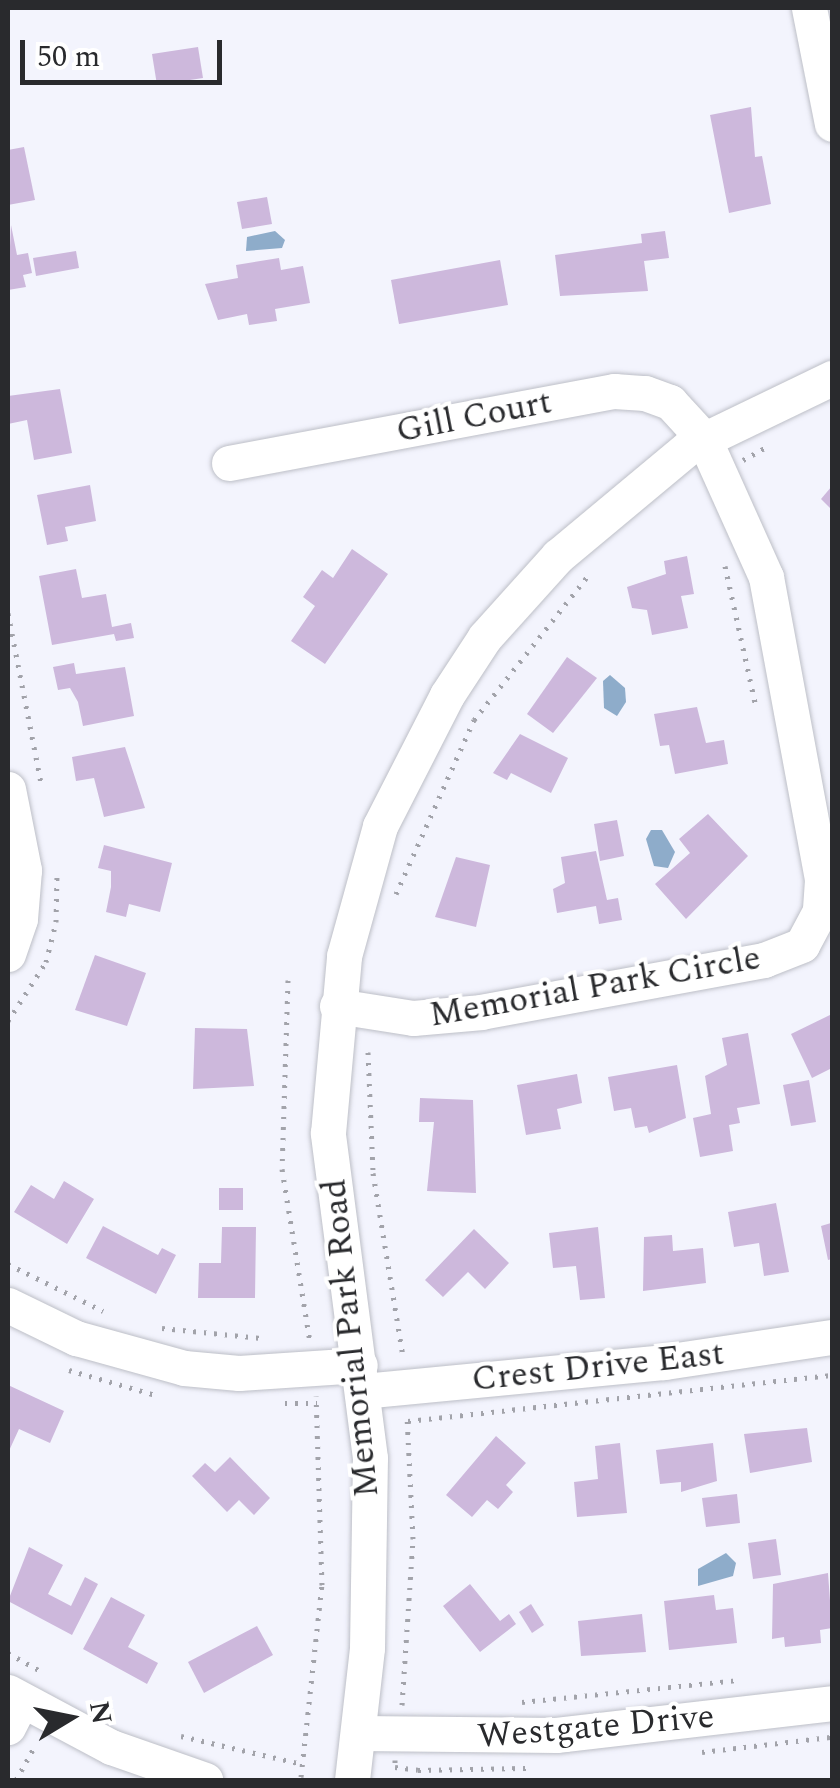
<!DOCTYPE html>
<style>
body{margin:0}
#map{position:relative;width:840px;height:1788px;overflow:hidden;background:#f3f4fd;font-family:Spectral,serif}
div>[style]{position:absolute}
[style*='--x']{left:calc(var(--x)*1px);top:calc(var(--y)*1px);width:calc(var(--w)*1px);rotate:calc(var(--a)*1deg)}
.water>*{inset:0;background:#8eacca}
.building>*{inset:0;background:#cdb8dc}
.path>*{height:5px;margin-top:-2.5px;transform-origin:0;background:repeating-linear-gradient(90deg,#a2a3aa 0 2.5px,transparent 0 10.5px)}
.roads{filter:drop-shadow(0 0 2px #bdbfc7) drop-shadow(0 0 2px #bdbfc7)}
.minor>*{height:35px;margin:-17.5px;padding:0 17.5px;transform-origin:17.5px;border-radius:17.5px;background:#fff}
span{translate:-50% -50%;white-space:nowrap;text-align:center;line-height:1.15;-webkit-text-stroke:8px #fff;paint-order:stroke}
.street-label{font-size:35px;color:#292a2d}
.frame{position:absolute;inset:0;border:10px solid #292a2d;pointer-events:none}
.north{position:absolute;left:20px;top:1668px;width:100px;height:100px;-webkit-text-stroke:8px #fff;paint-order:stroke;rotate:80deg;font-size:28px;font-weight:700;line-height:40px;text-align:center;color:#292a2d}
.north::after{content:'';display:block;margin:auto;width:35px;height:45px;background:#292a2d;clip-path:polygon(50% 0,100% 100%,50% 72%,0 100%)}
.scale{position:absolute;left:20px;top:40px;width:202px;height:45px;box-sizing:border-box;border:5px solid #292a2d;border-top:0;padding-left:12px;font-size:30px;line-height:35px;white-space:nowrap;color:#292a2d;-webkit-text-stroke:8px #fff;paint-order:stroke}
</style>
<div id="map">
<div class="water">
<i style="clip-path:polygon(275px 231px,285px 240px,282px 248px,246px 251px,247px 237px)"></i>
<i style="clip-path:polygon(610px 675px,625px 688px,626px 702px,617px 716px,604px 708px,603px 681px)"></i>
<i style="clip-path:polygon(651px 830px,662px 830px,675px 852px,668px 868px,654px 866px,646px 839px)"></i>
<i style="clip-path:polygon(726px 1553px,736px 1563px,733px 1576px,698px 1586px,698px 1569px)"></i>
</div>
<div class="building">
<i style="clip-path:polygon(198px 47px,203px 78px,157px 85px,152px 54px)"></i>
<i style="clip-path:polygon(751px 107px,755px 157px,762px 156px,771px 204px,729px 213px,710px 115px)"></i>
<i style="clip-path:polygon(24px 147px,35px 200px,8px 205px,8px 150px)"></i>
<i style="clip-path:polygon(267px 197px,272px 224px,242px 229px,237px 202px)"></i>
<i style="clip-path:polygon(11px 225px,17px 255px,28px 253px,32px 273px,23px 275px,26px 287px,8px 290px)"></i>
<i style="clip-path:polygon(665px 231px,669px 258px,644px 261px,648px 291px,560px 296px,555px 255px,642px 243px,641px 234px)"></i>
<i style="clip-path:polygon(76px 251px,79px 268px,36px 276px,33px 258px)"></i>
<i style="clip-path:polygon(279px 258px,281px 270px,303px 266px,310px 303px,275px 309px,277px 321px,249px 325px,247px 314px,218px 320px,205px 284px,238px 278px,236px 265px)"></i>
<i style="clip-path:polygon(500px 260px,508px 305px,399px 324px,391px 280px)"></i>
<i style="clip-path:polygon(60px 389px,72px 453px,34px 460px,27px 420px,8px 424px,8px 396px)"></i>
<i style="clip-path:polygon(90px 485px,96px 521px,65px 527px,68px 541px,47px 545px,37px 495px)"></i>
<i style="clip-path:polygon(832px 486px,832px 510px,821px 499px)"></i>
<i style="clip-path:polygon(352px 549px,388px 574px,325px 664px,291px 641px,315px 606px,303px 597px,322px 570px,333px 578px)"></i>
<i style="clip-path:polygon(687px 556px,694px 594px,681px 596px,688px 628px,652px 635px,647px 610px,632px 608px,627px 587px,666px 574px,664px 561px)"></i>
<i style="clip-path:polygon(76px 569px,82px 598px,106px 594px,112px 627px,131px 623px,134px 638px,116px 641px,114px 634px,52px 645px,39px 576px)"></i>
<i style="clip-path:polygon(567px 657px,597px 678px,553px 733px,527px 714px)"></i>
<i style="clip-path:polygon(74px 663px,76px 674px,125px 667px,134px 716px,83px 726px,78px 702px,70px 688px,58px 690px,53px 667px)"></i>
<i style="clip-path:polygon(697px 707px,706px 743px,724px 740px,728px 764px,675px 774px,669px 745px,660px 746px,654px 714px)"></i>
<i style="clip-path:polygon(520px 734px,568px 758px,551px 793px,511px 773px,507px 780px,493px 773px)"></i>
<i style="clip-path:polygon(125px 747px,145px 808px,104px 817px,94px 778px,76px 781px,72px 757px)"></i>
<i style="clip-path:polygon(708px 814px,748px 856px,686px 919px,655px 884px,690px 853px,679px 839px)"></i>
<i style="clip-path:polygon(617px 820px,624px 856px,600px 861px,594px 824px)"></i>
<i style="clip-path:polygon(104px 845px,172px 863px,160px 912px,129px 904px,126px 917px,106px 912px,111px 887px,111px 871px,98px 868px)"></i>
<i style="clip-path:polygon(596px 851px,607px 900px,618px 898px,622px 920px,599px 924px,596px 906px,557px 913px,553px 889px,565px 883px,561px 857px)"></i>
<i style="clip-path:polygon(456px 857px,490px 865px,476px 927px,435px 917px)"></i>
<i style="clip-path:polygon(95px 955px,146px 973px,127px 1026px,75px 1010px)"></i>
<i style="clip-path:polygon(832px 1014px,832px 1068px,812px 1078px,791px 1034px)"></i>
<i style="clip-path:polygon(195px 1028px,247px 1029px,254px 1086px,193px 1089px)"></i>
<i style="clip-path:polygon(748px 1033px,760px 1104px,737px 1108px,740px 1123px,729px 1125px,733px 1151px,700px 1157px,693px 1118px,711px 1114px,705px 1076px,727px 1065px,722px 1038px)"></i>
<i style="clip-path:polygon(677px 1065px,686px 1118px,649px 1133px,647px 1126px,635px 1128px,631px 1108px,614px 1111px,608px 1077px)"></i>
<i style="clip-path:polygon(577px 1074px,582px 1103px,557px 1109px,561px 1129px,526px 1135px,517px 1085px)"></i>
<i style="clip-path:polygon(809px 1080px,816px 1122px,791px 1126px,783px 1085px)"></i>
<i style="clip-path:polygon(420px 1098px,473px 1100px,476px 1193px,427px 1191px,434px 1122px,419px 1122px)"></i>
<i style="clip-path:polygon(64px 1181px,94px 1199px,67px 1244px,14px 1212px,31px 1185px,54px 1199px)"></i>
<i style="clip-path:polygon(219px 1188px,243px 1188px,243px 1210px,219px 1210px)"></i>
<i style="clip-path:polygon(776px 1203px,789px 1272px,764px 1276px,759px 1243px,734px 1247px,728px 1212px)"></i>
<i style="clip-path:polygon(832px 1208px,832px 1259px,828px 1260px,821px 1226px,831px 1223px)"></i>
<i style="clip-path:polygon(103px 1226px,158px 1255px,162px 1248px,176px 1255px,156px 1294px,86px 1258px)"></i>
<i style="clip-path:polygon(222px 1227px,256px 1227px,255px 1298px,198px 1298px,199px 1263px,221px 1263px)"></i>
<i style="clip-path:polygon(598px 1227px,605px 1298px,580px 1300px,576px 1266px,553px 1268px,549px 1233px)"></i>
<i style="clip-path:polygon(474px 1229px,509px 1263px,485px 1289px,468px 1272px,443px 1297px,425px 1280px)"></i>
<i style="clip-path:polygon(672px 1235px,673px 1251px,703px 1248px,706px 1283px,643px 1291px,644px 1237px)"></i>
<i style="clip-path:polygon(8px 1385px,64px 1411px,50px 1443px,19px 1429px,8px 1453px)"></i>
<i style="clip-path:polygon(807px 1428px,812px 1462px,750px 1473px,744px 1434px)"></i>
<i style="clip-path:polygon(496px 1436px,526px 1463px,506px 1485px,513px 1492px,498px 1509px,487px 1500px,472px 1517px,446px 1495px)"></i>
<i style="clip-path:polygon(620px 1443px,627px 1513px,577px 1517px,574px 1482px,598px 1479px,595px 1446px)"></i>
<i style="clip-path:polygon(713px 1443px,717px 1481px,681px 1492px,681px 1482px,660px 1484px,656px 1450px)"></i>
<i style="clip-path:polygon(230px 1457px,270px 1498px,254px 1515px,239px 1500px,227px 1512px,192px 1476px,205px 1463px,215px 1472px)"></i>
<i style="clip-path:polygon(737px 1494px,740px 1523px,706px 1527px,702px 1498px)"></i>
<i style="clip-path:polygon(776px 1539px,781px 1575px,753px 1579px,748px 1543px)"></i>
<i style="clip-path:polygon(29px 1547px,63px 1565px,48px 1594px,71px 1606px,85px 1577px,98px 1584px,72px 1635px,8px 1601px)"></i>
<i style="clip-path:polygon(828px 1573px,832px 1628px,820px 1630px,821px 1643px,785px 1647px,784px 1637px,772px 1639px,773px 1584px)"></i>
<i style="clip-path:polygon(470px 1584px,500px 1621px,509px 1614px,516px 1624px,480px 1652px,443px 1606px)"></i>
<i style="clip-path:polygon(714px 1595px,716px 1610px,733px 1608px,737px 1643px,669px 1650px,664px 1601px)"></i>
<i style="clip-path:polygon(111px 1597px,145px 1615px,128px 1647px,158px 1663px,147px 1684px,83px 1649px)"></i>
<i style="clip-path:polygon(531px 1604px,544px 1625px,532px 1633px,519px 1612px)"></i>
<i style="clip-path:polygon(642px 1614px,646px 1652px,581px 1656px,578px 1621px)"></i>
<i style="clip-path:polygon(257px 1626px,273px 1655px,204px 1693px,188px 1662px)"></i>
</div>
<div class="path">
<i style="--x:743;--y:460;--w:29;--a:-29"></i>
<i style="--x:725;--y:566;--w:144;--a:77.6"></i>
<i style="--x:8;--y:613;--w:173;--a:79"></i>
<i style="--x:396;--y:894;--w:191;--a:-65.9"></i>
<i style="--x:474;--y:720;--w:187;--a:-51.7"></i>
<i style="--x:288;--y:980;--w:189;--a:91.8"></i>
<i style="--x:282;--y:1169;--w:174;--a:80.8"></i>
<i style="--x:8;--y:1021;--w:70;--a:-57.2"></i>
<i style="--x:46;--y:962;--w:41;--a:-76"></i>
<i style="--x:56;--y:922;--w:49;--a:-88.8"></i>
<i style="--x:368;--y:1052;--w:121;--a:87.6"></i>
<i style="--x:373;--y:1173;--w:185;--a:80.7"></i>
<i style="--x:8;--y:1264;--w:106;--a:26.3"></i>
<i style="--x:162;--y:1328;--w:99;--a:5.8"></i>
<i style="--x:69;--y:1370;--w:94;--a:16.1"></i>
<i style="--x:285;--y:1403;--w:32;--a:0"></i>
<i style="--x:408;--y:1421;--w:426;--a:-6.2"></i>
<i style="--x:8;--y:1653;--w:37;--a:29"></i>
<i style="--x:522;--y:1702;--w:219;--a:-5.8"></i>
<i style="--x:402;--y:1705;--w:166;--a:-86.2"></i>
<i style="--x:413;--y:1539;--w:123;--a:-92.8"></i>
<i style="--x:181;--y:1736;--w:124;--a:13"></i>
<i style="--x:702;--y:1752;--w:129;--a:-6.7"></i>
<i style="--x:395;--y:1760;--w:7;--a:90"></i>
<i style="--x:395;--y:1767;--w:23;--a:7"></i>
<i style="--x:418;--y:1770;--w:108;--a:-1.1"></i>
<i style="--x:301;--y:1777;--w:193;--a:-83.8"></i>
<i style="--x:322;--y:1585;--w:189;--a:-91.8"></i>
<i style="--x:16;--y:1780;--w:41;--a:-60.9"></i>
</div>
<div class="roads">
<div class="minor">
<i style="--x:809;--y:8;--w:118;--a:78.8"></i>
<i style="--x:229;--y:463;--w:392;--a:-10.6"></i>
<i style="--x:614;--y:391;--w:31;--a:4"></i>
<i style="--x:645;--y:393;--w:27;--a:20"></i>
<i style="--x:670;--y:402;--w:50;--a:47.4"></i>
<i style="--x:704;--y:439;--w:151;--a:65.8"></i>
<i style="--x:766;--y:577;--w:308;--a:79.5"></i>
<i style="--x:822;--y:880;--w:31;--a:94"></i>
<i style="--x:820;--y:911;--w:38;--a:118"></i>
<i style="--x:802;--y:945;--w:41;--a:158.5"></i>
<i style="--x:764;--y:960;--w:287;--a:169.6"></i>
<i style="--x:482;--y:1012;--w:69;--a:175"></i>
<i style="--x:413;--y:1018;--w:77;--a:-171"></i>
<i style="--x:8;--y:789;--w:83;--a:78.8"></i>
<i style="--x:24;--y:870;--w:49;--a:94.7"></i>
<i style="--x:20;--y:919;--w:37;--a:109"></i>
<i style="--x:8;--y:1305;--w:76;--a:25.9"></i>
<i style="--x:76;--y:1338;--w:112;--a:15.5"></i>
<i style="--x:184;--y:1368;--w:55;--a:5.2"></i>
<i style="--x:239;--y:1373;--w:121;--a:-3.8"></i>
<i style="--x:363;--y:1391;--w:302;--a:-5.5"></i>
<i style="--x:664;--y:1362;--w:170;--a:-8.5"></i>
<i style="--x:8;--y:1692;--w:117;--a:28.1"></i>
<i style="--x:111;--y:1747;--w:100;--a:19.3"></i>
<i style="--x:8;--y:1727;--w:30;--a:-63"></i>
<i style="--x:359;--y:1733;--w:197;--a:0.6"></i>
<i style="--x:556;--y:1735;--w:278;--a:-6.6"></i>
<i style="--x:352;--y:1780;--w:133;--a:-83.5"></i>
<i style="--x:367;--y:1648;--w:190;--a:-89.1"></i>
<i style="--x:370;--y:1458;--w:328;--a:-97.4"></i>
<i style="--x:328;--y:1133;--w:178;--a:-84.8"></i>
<i style="--x:344;--y:956;--w:135;--a:-74.5"></i>
<i style="--x:380;--y:826;--w:147;--a:-62.9"></i>
<i style="--x:447;--y:695;--w:69;--a:-56.8"></i>
<i style="--x:485;--y:637;--w:109;--a:-48"></i>
<i style="--x:558;--y:556;--w:170;--a:-39.8"></i>
<i style="--x:689;--y:447;--w:159;--a:-25.8"></i>
</div>
</div>
<div class="street-label">
<span style="left:474px;top:417px;rotate:-11deg">Gill Court</span>
<span style="left:595px;top:987px;rotate:-10deg">Memorial Park Circle</span>
<span style="left:351px;top:1338px;rotate:-96deg">Memorial Park Road</span>
<span style="left:598px;top:1367px;rotate:-6deg">Crest Drive East</span>
<span style="left:596px;top:1727px;rotate:-5deg">Westgate Drive</span>
</div>
<div class="frame"></div>
<div class="north">N</div>
<div class="scale">50 m</div>
</div>
